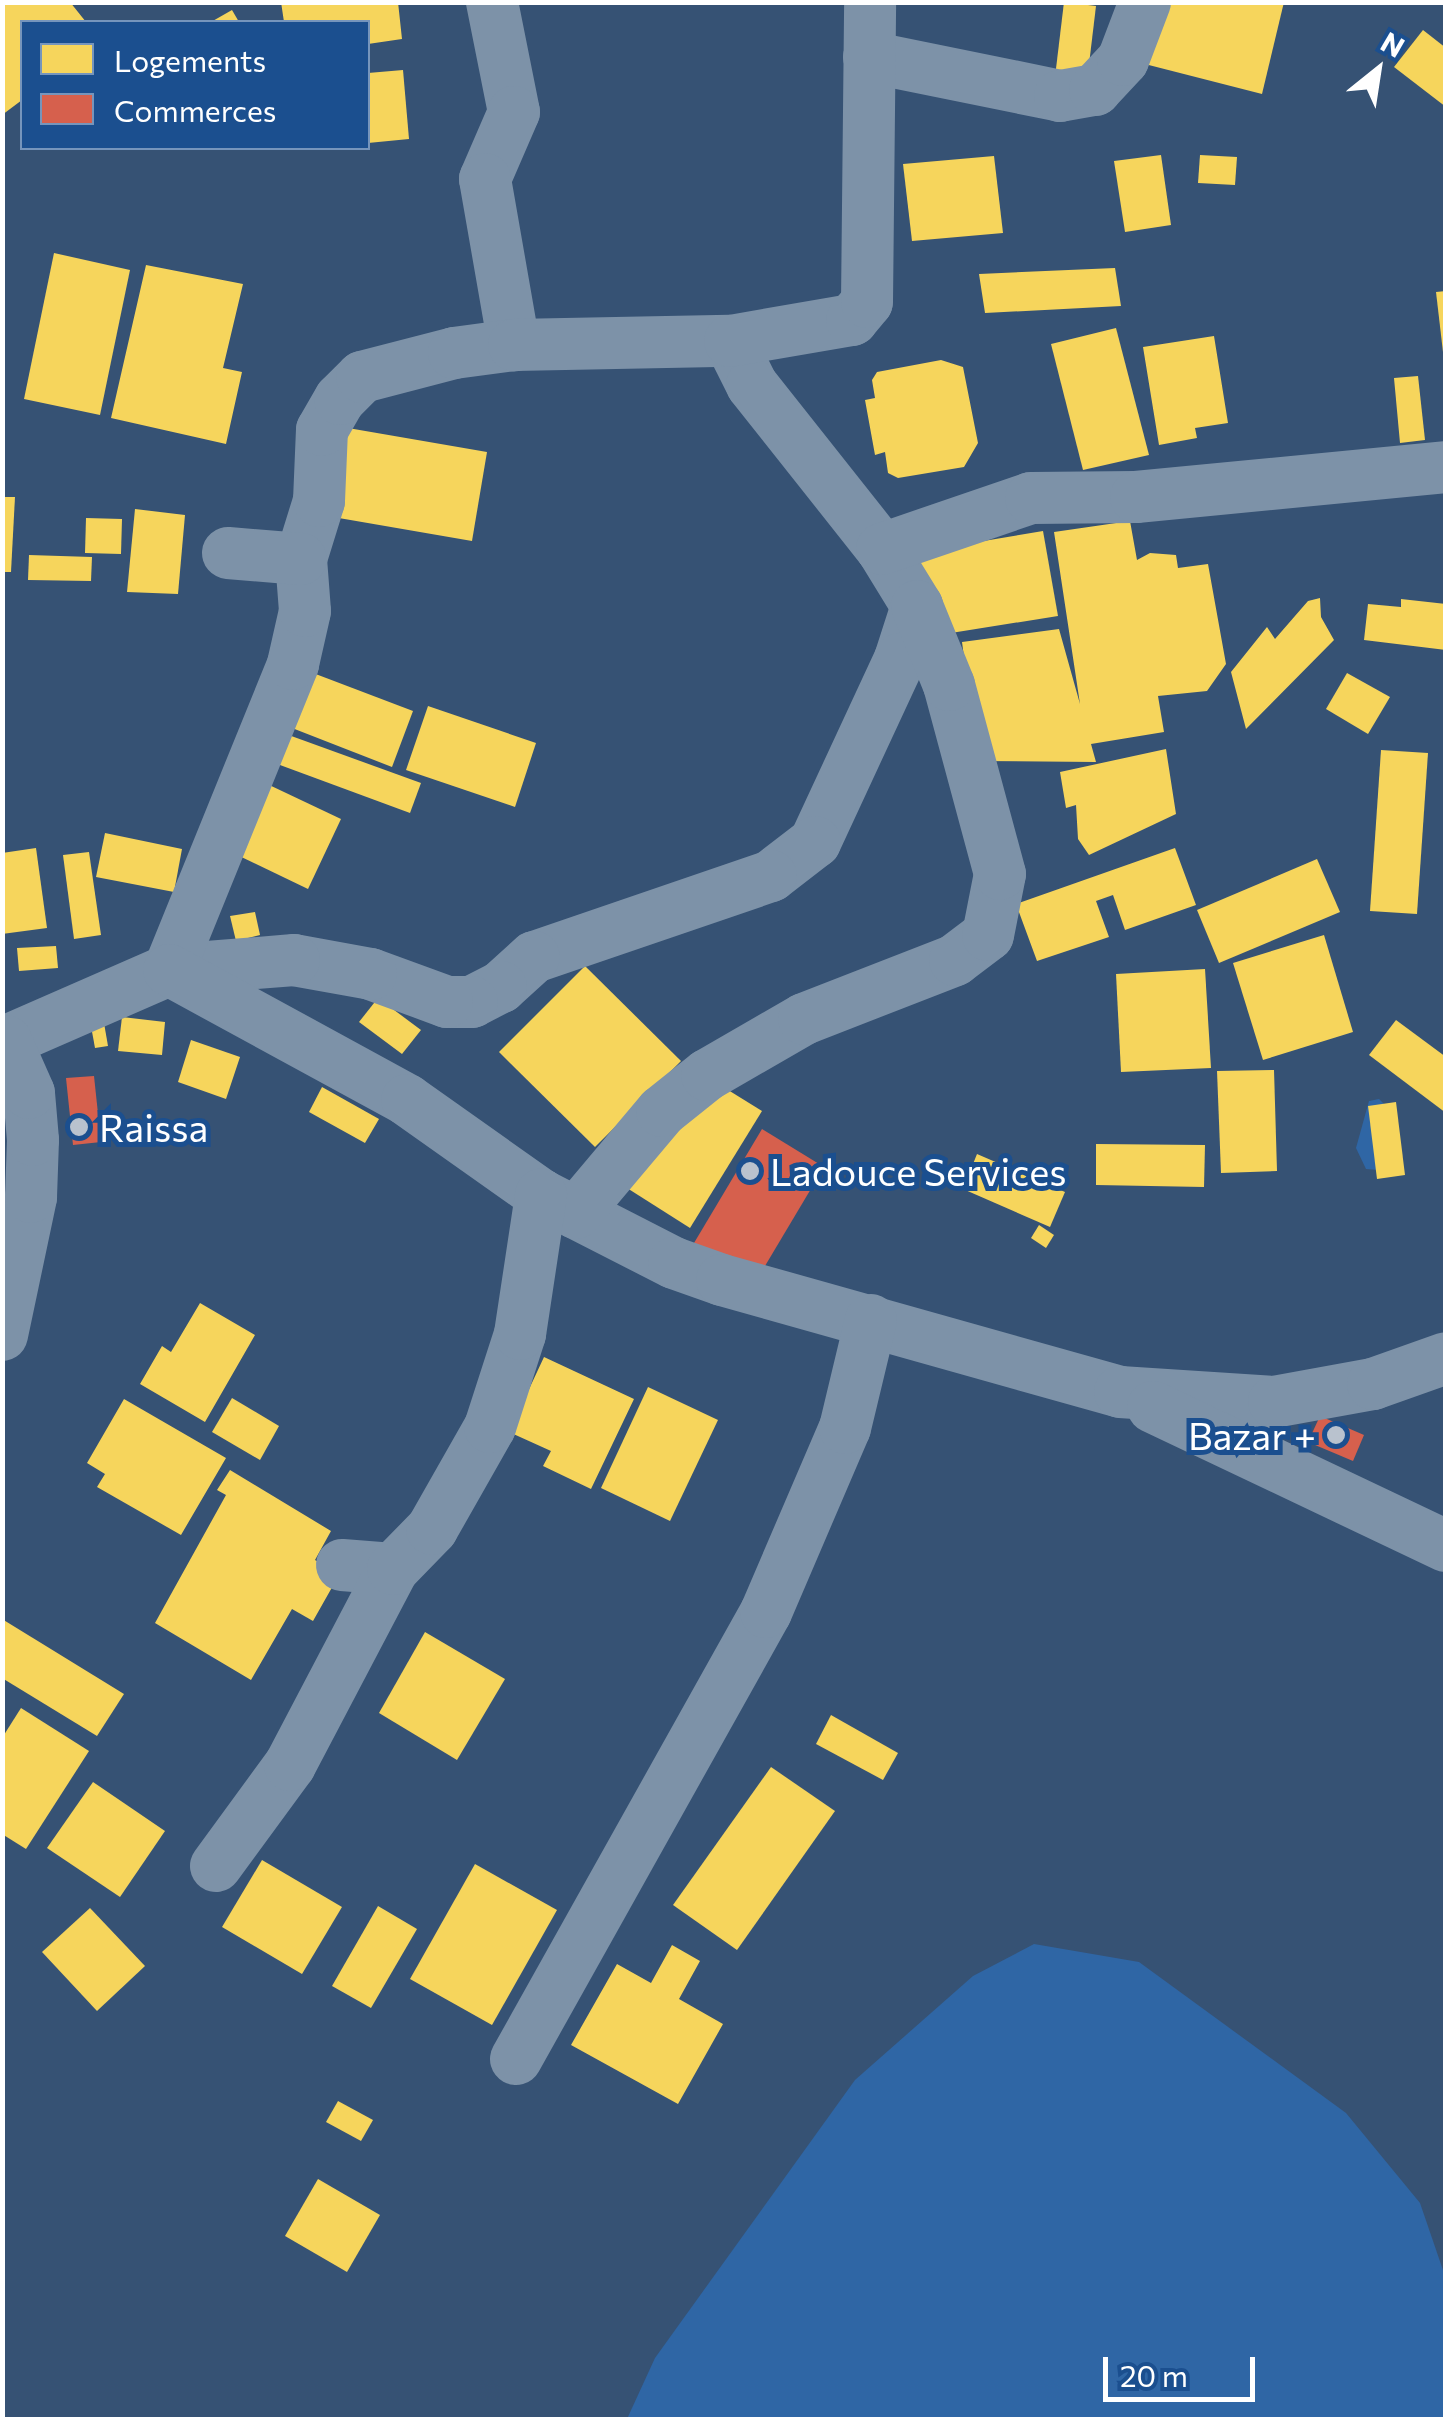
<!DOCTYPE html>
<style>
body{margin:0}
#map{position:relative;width:1448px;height:2422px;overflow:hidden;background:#365274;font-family:Commissioner,sans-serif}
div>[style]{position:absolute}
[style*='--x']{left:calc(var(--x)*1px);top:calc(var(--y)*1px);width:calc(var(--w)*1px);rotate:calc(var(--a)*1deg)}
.green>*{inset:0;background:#2f66a5}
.homes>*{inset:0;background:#f6d55c}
.shops>*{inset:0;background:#d6604d}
.street>*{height:52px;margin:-26px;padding:0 26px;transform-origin:26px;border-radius:26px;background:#7d92a8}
.dots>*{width:28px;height:28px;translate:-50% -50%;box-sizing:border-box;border:5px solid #1b4f8f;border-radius:50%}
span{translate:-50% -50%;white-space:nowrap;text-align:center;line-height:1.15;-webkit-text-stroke:10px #1b4f8f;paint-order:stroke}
.poi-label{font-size:38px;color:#fff}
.left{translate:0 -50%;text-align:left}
.right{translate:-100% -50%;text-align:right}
.frame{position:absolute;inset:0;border:5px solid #fff;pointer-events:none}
.legend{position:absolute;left:20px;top:20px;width:350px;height:130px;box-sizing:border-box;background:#1b4f8f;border:2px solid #7695bc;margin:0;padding:12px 18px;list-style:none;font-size:30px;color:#fff}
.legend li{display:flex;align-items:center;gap:20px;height:50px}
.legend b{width:50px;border:2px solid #7695bc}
.north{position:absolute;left:1328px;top:20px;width:100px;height:100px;-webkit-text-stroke:8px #1b4f8f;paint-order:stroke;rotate:30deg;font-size:28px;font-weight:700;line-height:40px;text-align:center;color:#fff}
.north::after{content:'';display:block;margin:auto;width:35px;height:45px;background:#fff;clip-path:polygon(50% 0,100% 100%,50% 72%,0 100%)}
.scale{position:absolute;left:1103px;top:2357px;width:152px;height:45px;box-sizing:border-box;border:5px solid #fff;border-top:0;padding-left:12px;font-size:30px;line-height:35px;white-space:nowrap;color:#fff;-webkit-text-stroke:8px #1b4f8f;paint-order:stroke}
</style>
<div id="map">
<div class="green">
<i style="clip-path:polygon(1379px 1099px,1397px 1117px,1402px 1172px,1366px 1169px,1356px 1148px,1369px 1101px)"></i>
<i style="clip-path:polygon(1034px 1944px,1139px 1962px,1346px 2113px,1420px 2203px,1445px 2276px,1445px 2419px,627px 2419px,655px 2358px,855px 2080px,973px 1976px)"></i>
</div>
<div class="homes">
<i style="clip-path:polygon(2px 2px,70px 2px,86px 22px,22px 22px,22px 100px,2px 115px)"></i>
<i style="clip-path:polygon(281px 2px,398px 2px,402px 39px,368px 44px,368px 22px,284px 22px)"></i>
<i style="clip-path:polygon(1064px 2px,1096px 6px,1087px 81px,1055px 77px)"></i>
<i style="clip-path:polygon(1151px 2px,1284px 2px,1262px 94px,1137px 62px)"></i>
<i style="clip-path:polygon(232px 10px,239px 22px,211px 22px)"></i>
<i style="clip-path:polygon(1423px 30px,1446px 48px,1446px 107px,1394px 67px)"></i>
<i style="clip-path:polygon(403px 70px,409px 139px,368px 143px,368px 73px)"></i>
<i style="clip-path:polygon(1161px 155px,1171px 225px,1125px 232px,1114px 161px)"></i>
<i style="clip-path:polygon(1200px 155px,1237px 157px,1235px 185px,1198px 183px)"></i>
<i style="clip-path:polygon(994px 156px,1003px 233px,912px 241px,903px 164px)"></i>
<i style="clip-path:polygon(54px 253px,130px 270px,100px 415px,24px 399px)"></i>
<i style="clip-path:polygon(146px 265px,243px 284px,223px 368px,242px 372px,226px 444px,111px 418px)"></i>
<i style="clip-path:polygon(1115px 268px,1121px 306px,985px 313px,979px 274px)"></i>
<i style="clip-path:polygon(1446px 291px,1446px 352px,1443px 352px,1436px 292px)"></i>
<i style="clip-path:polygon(1116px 328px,1149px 455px,1083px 470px,1051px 344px)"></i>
<i style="clip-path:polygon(1214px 336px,1228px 423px,1195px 428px,1197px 438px,1159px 445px,1143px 347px)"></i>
<i style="clip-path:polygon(941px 360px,963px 367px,978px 443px,964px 467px,898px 478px,888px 473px,885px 452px,875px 455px,865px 400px,875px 398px,872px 380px,877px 372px)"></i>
<i style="clip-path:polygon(1418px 376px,1425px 440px,1400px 443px,1394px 378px)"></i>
<i style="clip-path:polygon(348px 428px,487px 452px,472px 541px,333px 517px)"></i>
<i style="clip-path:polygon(2px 497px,15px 497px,11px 572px,2px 572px)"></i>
<i style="clip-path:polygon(135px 509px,185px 515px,178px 594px,127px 592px)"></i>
<i style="clip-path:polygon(86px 518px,122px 519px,121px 554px,85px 553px)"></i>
<i style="clip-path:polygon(1130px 521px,1137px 560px,1150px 553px,1176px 555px,1178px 568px,1208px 564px,1226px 664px,1207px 691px,1158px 696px,1164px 732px,1091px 744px,1096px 762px,978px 761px,962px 642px,1059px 629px,1080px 704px,1054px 532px)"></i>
<i style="clip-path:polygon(1043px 531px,1058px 616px,926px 637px,912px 553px)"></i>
<i style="clip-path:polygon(29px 555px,92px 557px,91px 581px,28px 580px)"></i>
<i style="clip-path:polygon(1320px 598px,1321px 617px,1334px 640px,1246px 729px,1231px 672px,1267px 627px,1275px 639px,1308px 601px)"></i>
<i style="clip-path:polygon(1401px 599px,1446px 604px,1446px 650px,1364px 640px,1368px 604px,1401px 607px)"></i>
<i style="clip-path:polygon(313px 673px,413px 711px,392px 767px,292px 728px)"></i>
<i style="clip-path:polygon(1347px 673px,1390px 697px,1368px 734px,1326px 709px)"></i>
<i style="clip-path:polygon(428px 706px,536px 743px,515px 807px,406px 770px)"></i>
<i style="clip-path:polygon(272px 729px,421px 783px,410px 813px,261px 758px)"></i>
<i style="clip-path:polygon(1166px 749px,1176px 814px,1089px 855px,1078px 839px,1076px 805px,1066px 808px,1060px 772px)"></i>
<i style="clip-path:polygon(1381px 750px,1428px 753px,1417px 914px,1370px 911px)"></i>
<i style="clip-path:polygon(265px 783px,341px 819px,308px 889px,233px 853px)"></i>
<i style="clip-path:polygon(105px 833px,182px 849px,174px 892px,96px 877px)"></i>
<i style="clip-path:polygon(36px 848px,47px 928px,2px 934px,2px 853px)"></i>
<i style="clip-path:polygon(1175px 848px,1196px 905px,1125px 930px,1113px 895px,1096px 901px,1109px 937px,1037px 961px,1016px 904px)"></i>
<i style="clip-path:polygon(89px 852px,101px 935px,74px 939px,63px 855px)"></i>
<i style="clip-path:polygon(1317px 859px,1340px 912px,1219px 963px,1197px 910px)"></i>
<i style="clip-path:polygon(255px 912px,260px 935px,236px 941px,230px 916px)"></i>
<i style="clip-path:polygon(1324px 935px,1353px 1032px,1263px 1060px,1233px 963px)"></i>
<i style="clip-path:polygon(56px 946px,58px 968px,19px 971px,17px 948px)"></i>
<i style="clip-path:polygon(585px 966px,681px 1061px,595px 1147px,499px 1052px)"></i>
<i style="clip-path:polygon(1205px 969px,1211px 1068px,1121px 1072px,1116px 974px)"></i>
<i style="clip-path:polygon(378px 998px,421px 1030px,402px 1054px,359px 1022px)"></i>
<i style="clip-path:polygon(122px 1017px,165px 1022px,162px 1055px,118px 1051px)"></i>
<i style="clip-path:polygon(1396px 1020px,1446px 1057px,1446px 1113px,1369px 1055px)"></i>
<i style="clip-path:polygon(104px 1023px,108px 1046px,95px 1048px,91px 1026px)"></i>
<i style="clip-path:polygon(191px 1040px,240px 1057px,226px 1099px,178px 1082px)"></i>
<i style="clip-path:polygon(1274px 1070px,1277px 1171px,1221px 1173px,1217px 1071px)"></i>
<i style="clip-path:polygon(699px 1072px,762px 1111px,690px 1228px,627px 1188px)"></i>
<i style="clip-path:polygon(322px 1087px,379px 1119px,365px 1143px,309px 1112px)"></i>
<i style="clip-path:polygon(1396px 1102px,1405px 1175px,1377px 1179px,1368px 1106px)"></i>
<i style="clip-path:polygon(1096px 1144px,1205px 1145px,1204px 1187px,1096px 1185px)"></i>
<i style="clip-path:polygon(977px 1154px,1065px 1192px,1050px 1227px,963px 1189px)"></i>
<i style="clip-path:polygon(1039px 1225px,1054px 1235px,1046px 1248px,1031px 1238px)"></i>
<i style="clip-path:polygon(200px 1303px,255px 1335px,205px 1422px,140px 1384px,162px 1346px,171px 1352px)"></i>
<i style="clip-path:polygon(544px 1357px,634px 1399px,591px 1489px,543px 1466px,551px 1451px,509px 1432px)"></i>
<i style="clip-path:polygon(648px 1387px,718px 1420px,670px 1521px,601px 1488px)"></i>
<i style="clip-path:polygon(232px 1398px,279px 1426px,260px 1460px,212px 1432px)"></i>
<i style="clip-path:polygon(124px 1399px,226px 1458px,181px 1535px,97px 1487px,105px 1474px,87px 1463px)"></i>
<i style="clip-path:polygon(230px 1470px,331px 1531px,315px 1560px,339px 1575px,313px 1621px,292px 1609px,251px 1680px,155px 1623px,226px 1495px,217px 1490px)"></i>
<i style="clip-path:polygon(2px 1619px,124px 1694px,97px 1736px,2px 1678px)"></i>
<i style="clip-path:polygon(425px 1632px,505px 1679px,457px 1760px,379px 1713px)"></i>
<i style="clip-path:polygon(21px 1708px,89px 1751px,26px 1849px,2px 1834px,2px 1738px)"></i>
<i style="clip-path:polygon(831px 1715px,898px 1753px,883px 1780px,816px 1744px)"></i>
<i style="clip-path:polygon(771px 1767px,835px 1811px,737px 1950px,673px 1905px)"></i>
<i style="clip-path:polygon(93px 1782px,165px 1831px,120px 1897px,47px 1848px)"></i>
<i style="clip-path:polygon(262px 1860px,342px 1907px,302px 1974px,222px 1927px)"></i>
<i style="clip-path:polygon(475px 1864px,557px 1910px,492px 2025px,410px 1979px)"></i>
<i style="clip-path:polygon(378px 1906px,417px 1929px,371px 2008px,332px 1986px)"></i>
<i style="clip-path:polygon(90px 1908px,145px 1966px,97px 2011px,42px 1952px)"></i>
<i style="clip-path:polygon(672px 1945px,700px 1961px,679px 1999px,723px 2024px,678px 2104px,571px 2045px,617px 1964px,651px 1983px)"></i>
<i style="clip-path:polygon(338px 2101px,373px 2120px,361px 2141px,326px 2122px)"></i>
<i style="clip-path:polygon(318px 2179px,380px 2215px,347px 2272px,285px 2236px)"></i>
</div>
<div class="shops">
<i style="clip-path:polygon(94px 1076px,101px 1142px,73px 1145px,66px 1078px)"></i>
<i style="clip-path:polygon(762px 1129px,824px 1167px,756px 1281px,694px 1243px)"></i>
<i style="clip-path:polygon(1320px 1416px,1364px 1435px,1353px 1461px,1308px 1442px)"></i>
</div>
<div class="street">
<i style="--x:492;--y:2;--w:112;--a:78.7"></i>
<i style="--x:514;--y:112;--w:73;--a:113.4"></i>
<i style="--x:485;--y:179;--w:169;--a:80.1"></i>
<i style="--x:869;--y:57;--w:195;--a:11.5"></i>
<i style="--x:1060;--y:96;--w:36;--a:-10"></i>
<i style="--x:1095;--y:90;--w:41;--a:-47"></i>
<i style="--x:1123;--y:60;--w:62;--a:-69.2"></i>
<i style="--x:730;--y:341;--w:49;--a:63.4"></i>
<i style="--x:752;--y:385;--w:209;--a:51.6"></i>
<i style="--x:882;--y:549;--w:67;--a:58.4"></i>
<i style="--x:917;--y:606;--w:56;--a:107.8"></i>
<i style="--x:900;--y:659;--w:202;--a:114.9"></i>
<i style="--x:815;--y:842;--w:56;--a:142.3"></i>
<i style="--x:771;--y:876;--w:250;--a:161.1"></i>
<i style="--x:534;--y:957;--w:45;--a:137.7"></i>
<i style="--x:501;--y:987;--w:33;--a:153"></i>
<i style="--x:472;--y:1002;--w:25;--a:180"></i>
<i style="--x:447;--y:1002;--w:81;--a:-159.8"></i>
<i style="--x:371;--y:974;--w:78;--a:-169.7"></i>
<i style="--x:294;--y:960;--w:125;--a:175.4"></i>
<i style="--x:169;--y:970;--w:330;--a:-67.9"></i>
<i style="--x:293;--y:664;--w:54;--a:-77.2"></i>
<i style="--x:305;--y:611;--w:52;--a:-94.4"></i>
<i style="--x:301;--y:559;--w:61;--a:-72.8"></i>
<i style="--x:319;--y:501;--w:71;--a:-87.6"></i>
<i style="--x:322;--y:430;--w:36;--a:-60"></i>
<i style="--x:340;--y:399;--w:31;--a:-45"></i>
<i style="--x:362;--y:377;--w:95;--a:-14.6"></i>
<i style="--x:454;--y:353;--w:61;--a:-7.6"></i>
<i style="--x:514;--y:345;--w:216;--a:-1.1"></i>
<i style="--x:730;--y:341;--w:124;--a:-9.8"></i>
<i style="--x:852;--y:320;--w:23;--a:-50"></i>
<i style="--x:867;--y:302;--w:300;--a:-89.4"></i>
<i style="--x:882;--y:549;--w:157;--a:-18.9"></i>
<i style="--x:1031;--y:498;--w:105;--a:-0.5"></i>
<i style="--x:1136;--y:497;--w:311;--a:-5.5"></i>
<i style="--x:228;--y:553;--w:73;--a:4.7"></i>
<i style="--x:2;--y:1043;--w:182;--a:-23.6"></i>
<i style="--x:169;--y:970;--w:271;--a:28.6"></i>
<i style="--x:407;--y:1100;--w:164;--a:35.3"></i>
<i style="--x:541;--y:1195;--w:149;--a:27.1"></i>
<i style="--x:674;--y:1263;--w:51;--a:19.5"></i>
<i style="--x:722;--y:1280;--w:413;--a:15.7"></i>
<i style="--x:1120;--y:1392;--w:154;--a:3.7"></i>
<i style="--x:1274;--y:1402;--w:101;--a:-10.3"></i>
<i style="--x:1373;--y:1384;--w:77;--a:-19.6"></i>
<i style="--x:576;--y:1213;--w:133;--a:-49.9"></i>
<i style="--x:662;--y:1111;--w:58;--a:-38.7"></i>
<i style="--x:707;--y:1075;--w:112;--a:-30"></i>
<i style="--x:804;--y:1019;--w:162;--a:-21.3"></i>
<i style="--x:955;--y:960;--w:41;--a:-37.1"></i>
<i style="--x:988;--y:935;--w:62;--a:-78.9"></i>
<i style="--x:1000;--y:874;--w:196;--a:-105.1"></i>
<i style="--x:949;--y:685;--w:85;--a:-112.1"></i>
<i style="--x:2;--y:1335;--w:141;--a:-78.1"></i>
<i style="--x:31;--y:1197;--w:57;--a:-88"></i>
<i style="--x:33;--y:1140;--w:47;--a:-94.9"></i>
<i style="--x:29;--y:1093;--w:57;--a:-113.9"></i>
<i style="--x:1153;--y:1407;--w:324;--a:25.4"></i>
<i style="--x:342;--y:1565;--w:51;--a:4.5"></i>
<i style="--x:216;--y:1866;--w:125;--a:-53.8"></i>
<i style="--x:290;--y:1765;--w:221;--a:-62.3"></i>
<i style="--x:393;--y:1569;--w:56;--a:-45.7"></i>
<i style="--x:432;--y:1529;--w:117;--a:-60.4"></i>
<i style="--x:490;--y:1427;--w:98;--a:-72.1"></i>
<i style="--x:520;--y:1334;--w:141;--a:-81.4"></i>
<i style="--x:516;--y:2059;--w:512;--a:-60.78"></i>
<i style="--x:766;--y:1612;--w:200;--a:-66.8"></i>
<i style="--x:845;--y:1428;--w:111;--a:-76.5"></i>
</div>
<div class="dots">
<i style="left:79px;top:1127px;background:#b9c2ce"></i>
<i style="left:750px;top:1171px;background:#b9c2ce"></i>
<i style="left:1336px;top:1435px;background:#b9c2ce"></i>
</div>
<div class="poi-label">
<span class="left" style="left:99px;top:1127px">Raissa</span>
<span class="left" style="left:770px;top:1171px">Ladouce Services</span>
<span class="right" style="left:1316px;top:1435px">Bazar +</span>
</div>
<div class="frame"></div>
<ul class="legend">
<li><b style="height:28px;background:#f6d55c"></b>Logements</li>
<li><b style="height:28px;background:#d6604d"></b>Commerces</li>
</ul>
<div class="north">N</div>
<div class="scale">20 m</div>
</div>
